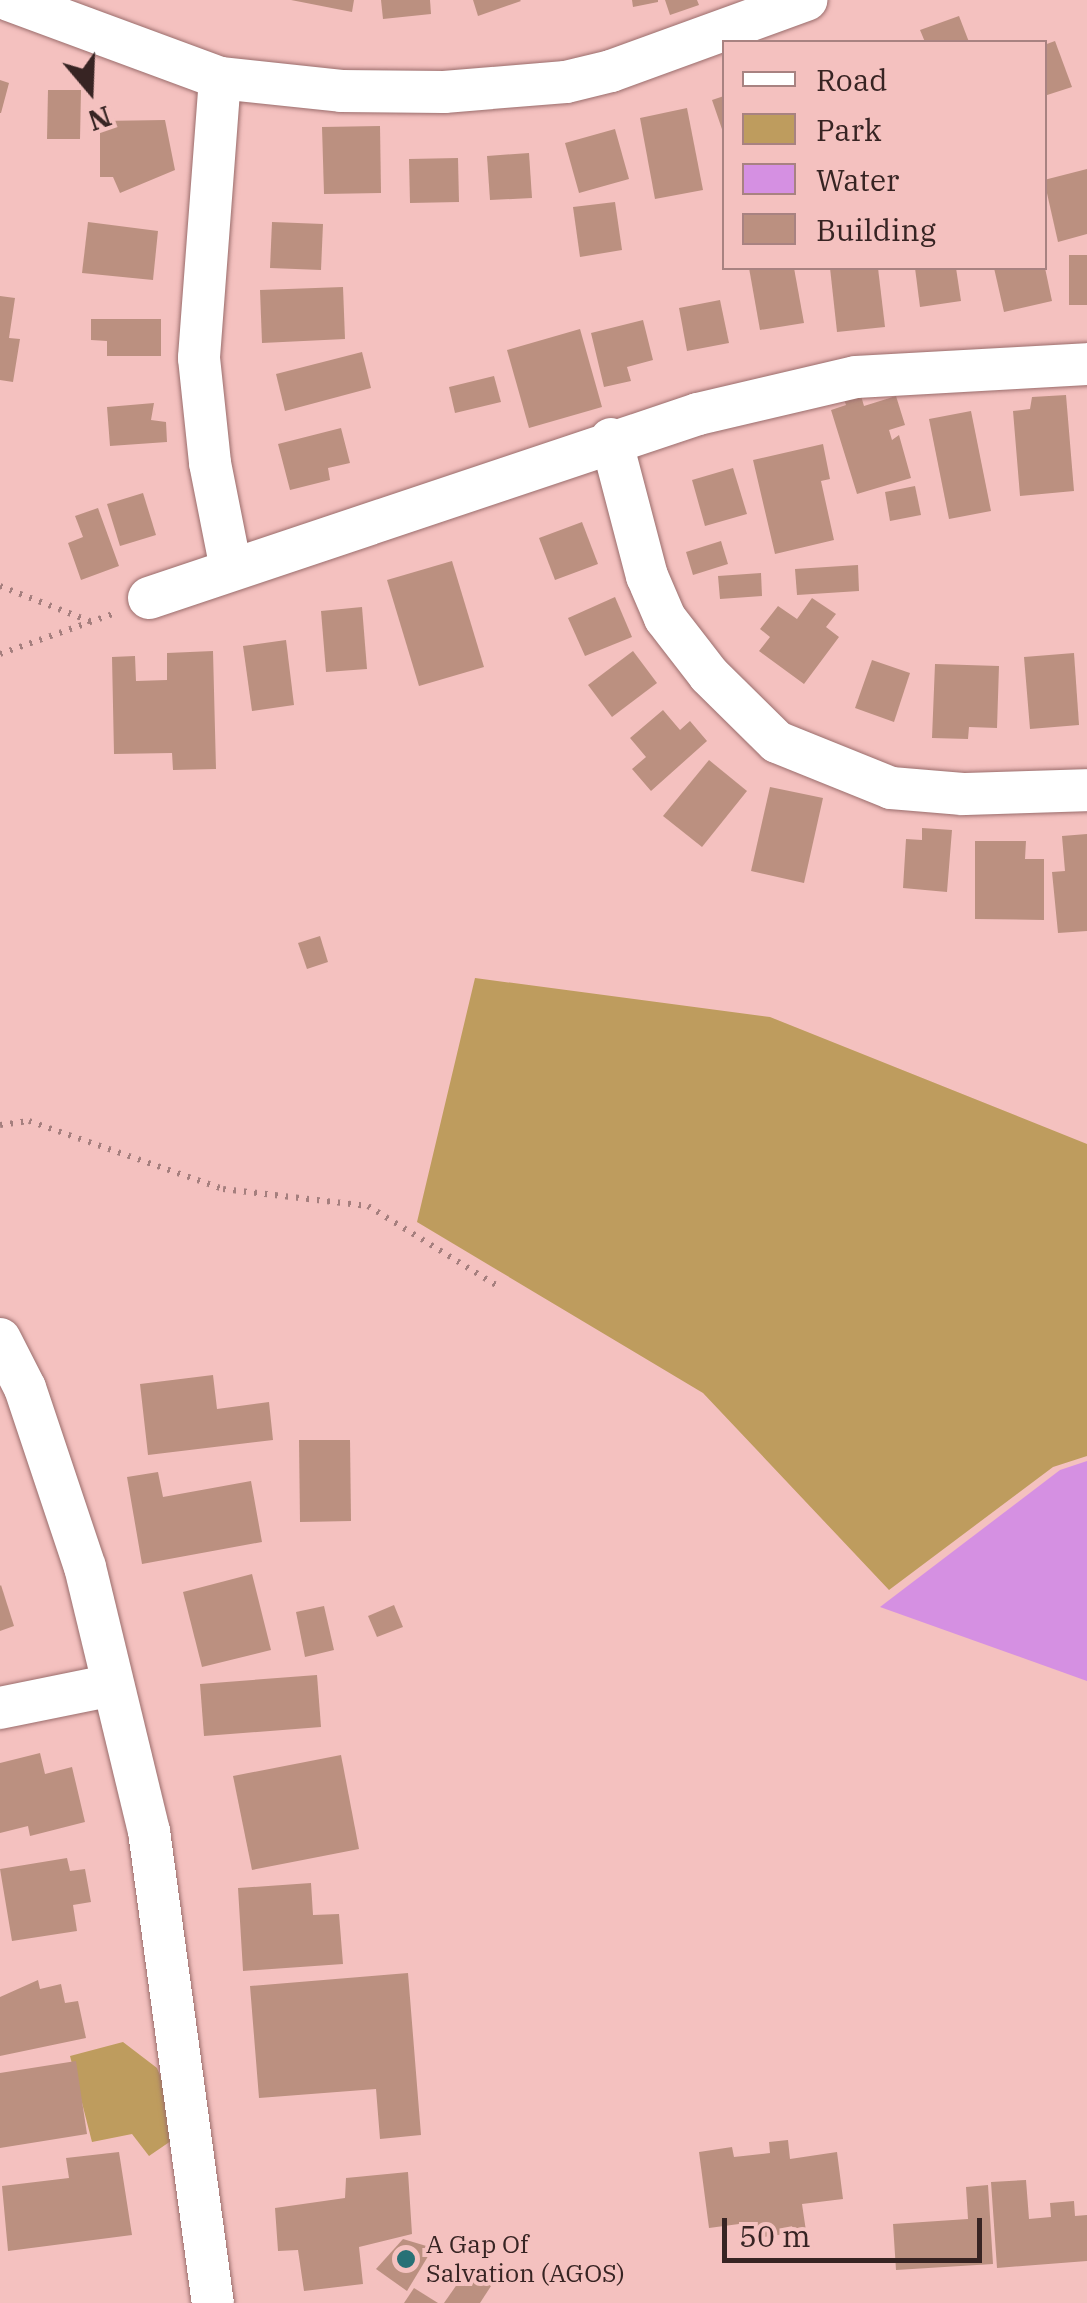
<!DOCTYPE html>
<style>
body{margin:0}
#map{position:relative;width:1087px;height:2303px;overflow:hidden;background:#f4c1bf;font-family:"IBM Plex Serif",serif}
div>[style]{position:absolute}
[style*='--x']{left:calc(var(--x)*1px);top:calc(var(--y)*1px);width:calc(var(--w)*1px);rotate:calc(var(--a)*1deg)}
.green>*{inset:0;background:#be9c5e}
.water>*{inset:0;background:#d590e2}
.building>*{inset:0;background:#bb9080}
.path>*{height:6px;margin-top:-3px;transform-origin:0;background:repeating-linear-gradient(90deg,#a57f7e 0 2.5px,transparent 0 10.5px)}
.roads{filter:drop-shadow(0 0 2px #9a6d6c) drop-shadow(0 0 2px #9a6d6c)}
.minor>*{height:42px;margin:-21px;padding:0 21px;transform-origin:21px;border-radius:21px;background:#fff}
.dots>*{width:28px;height:28px;translate:-50% -50%;box-sizing:border-box;border:5px solid #f4c1bf;border-radius:50%}
span{translate:-50% -50%;white-space:nowrap;text-align:center;line-height:1.15;-webkit-text-stroke:8px #f4c1bf;paint-order:stroke}
.poi-label{font-size:25px;color:#372423}
.left{translate:0 -50%;text-align:left}
.legend{position:absolute;left:722px;top:40px;width:325px;height:230px;box-sizing:border-box;background:#f4c1bf;border:2px solid #a88281;margin:0;padding:12px 18px;list-style:none;font-size:30px;color:#372423}
.legend li{display:flex;align-items:center;gap:20px;height:50px}
.legend b{width:50px;border:2px solid #a88281}
.north{position:absolute;left:40px;top:40px;width:100px;height:100px;-webkit-text-stroke:8px #f4c1bf;paint-order:stroke;rotate:161deg;font-size:28px;font-weight:700;line-height:40px;text-align:center;color:#372423}
.north::after{content:'';display:block;margin:auto;width:35px;height:45px;background:#372423;clip-path:polygon(50% 0,100% 100%,50% 72%,0 100%)}
.scale{position:absolute;left:722px;top:2218px;width:260px;height:45px;box-sizing:border-box;border:5px solid #372423;border-top:0;padding-left:12px;font-size:30px;line-height:35px;white-space:nowrap;color:#372423;-webkit-text-stroke:8px #f4c1bf;paint-order:stroke}
</style>
<div id="map">
<div class="green">
<i style="clip-path:polygon(475px 978px,770px 1017px,1087px 1144px,1087px 1456px,1053px 1467px,889px 1590px,703px 1393px,417px 1222px)"></i>
<i style="clip-path:polygon(123px 2042px,157px 2068px,184px 2132px,149px 2156px,132px 2134px,92px 2142px,70px 2056px)"></i>
</div>
<div class="water">
<i style="clip-path:polygon(1087px 1461px,1087px 1681px,880px 1607px,1060px 1470px)"></i>
</div>
<div class="building">
<i style="clip-path:polygon(291px 0,354px 0,352px 12px)"></i>
<i style="clip-path:polygon(381px 0,430px 0,431px 14px,383px 19px)"></i>
<i style="clip-path:polygon(473px 0,520px 0,521px 1px,478px 16px)"></i>
<i style="clip-path:polygon(632px 0,658px 0,658px 2px,633px 7px)"></i>
<i style="clip-path:polygon(665px 0,697px 0,699px 5px,670px 15px)"></i>
<i style="clip-path:polygon(959px 16px,969px 42px,925px 42px,920px 30px)"></i>
<i style="clip-path:polygon(1055px 41px,1072px 87px,1044px 96px,1044px 45px)"></i>
<i style="clip-path:polygon(0 80px,9px 83px,1px 113px,0 113px)"></i>
<i style="clip-path:polygon(48px 90px,81px 90px,80px 139px,47px 139px)"></i>
<i style="clip-path:polygon(724px 96px,724px 135px,712px 100px)"></i>
<i style="clip-path:polygon(687px 108px,703px 190px,655px 199px,640px 118px)"></i>
<i style="clip-path:polygon(165px 120px,175px 170px,120px 193px,113px 177px,100px 177px,100px 121px)"></i>
<i style="clip-path:polygon(380px 126px,381px 193px,324px 194px,322px 127px)"></i>
<i style="clip-path:polygon(615px 129px,629px 179px,579px 193px,565px 143px)"></i>
<i style="clip-path:polygon(529px 153px,532px 198px,490px 200px,487px 156px)"></i>
<i style="clip-path:polygon(458px 158px,459px 202px,410px 203px,409px 159px)"></i>
<i style="clip-path:polygon(1087px 169px,1087px 234px,1058px 242px,1044px 180px)"></i>
<i style="clip-path:polygon(615px 202px,622px 250px,580px 257px,573px 207px)"></i>
<i style="clip-path:polygon(88px 222px,158px 231px,153px 280px,82px 273px)"></i>
<i style="clip-path:polygon(272px 222px,323px 224px,321px 270px,270px 268px)"></i>
<i style="clip-path:polygon(1069px 255px,1087px 255px,1087px 305px,1069px 305px)"></i>
<i style="clip-path:polygon(749px 268px,794px 268px,804px 323px,760px 330px)"></i>
<i style="clip-path:polygon(830px 268px,878px 268px,885px 327px,837px 332px)"></i>
<i style="clip-path:polygon(915px 268px,956px 268px,961px 301px,920px 307px)"></i>
<i style="clip-path:polygon(994px 268px,1045px 268px,1052px 301px,1004px 312px)"></i>
<i style="clip-path:polygon(343px 287px,345px 339px,262px 343px,260px 290px)"></i>
<i style="clip-path:polygon(0 296px,15px 298px,9px 338px,20px 339px,13px 382px,0 380px)"></i>
<i style="clip-path:polygon(720px 300px,729px 343px,687px 351px,679px 308px)"></i>
<i style="clip-path:polygon(91px 319px,161px 319px,161px 356px,107px 356px,107px 341px,91px 340px)"></i>
<i style="clip-path:polygon(643px 320px,653px 360px,627px 367px,631px 381px,604px 387px,591px 333px)"></i>
<i style="clip-path:polygon(580px 329px,602px 407px,529px 428px,507px 350px)"></i>
<i style="clip-path:polygon(362px 352px,371px 388px,285px 411px,276px 374px)"></i>
<i style="clip-path:polygon(494px 376px,501px 402px,455px 413px,449px 387px)"></i>
<i style="clip-path:polygon(859px 389px,864px 406px,896px 396px,905px 425px,889px 430px,892px 440px,899px 435px,911px 478px,857px 494px,831px 410px,846px 405px,842px 394px)"></i>
<i style="clip-path:polygon(1066px 395px,1074px 491px,1020px 496px,1013px 411px,1030px 409px,1032px 397px)"></i>
<i style="clip-path:polygon(154px 403px,151px 420px,166px 422px,167px 442px,110px 446px,107px 407px)"></i>
<i style="clip-path:polygon(971px 411px,991px 511px,949px 519px,929px 419px)"></i>
<i style="clip-path:polygon(341px 428px,350px 463px,328px 468px,330px 480px,290px 490px,278px 444px)"></i>
<i style="clip-path:polygon(823px 444px,830px 479px,821px 481px,834px 540px,775px 554px,753px 460px)"></i>
<i style="clip-path:polygon(733px 468px,747px 514px,705px 526px,692px 480px)"></i>
<i style="clip-path:polygon(915px 486px,921px 515px,890px 521px,885px 492px)"></i>
<i style="clip-path:polygon(143px 493px,156px 535px,120px 546px,107px 504px)"></i>
<i style="clip-path:polygon(98px 508px,119px 566px,81px 580px,68px 543px,83px 537px,75px 516px)"></i>
<i style="clip-path:polygon(582px 522px,598px 564px,555px 580px,539px 538px)"></i>
<i style="clip-path:polygon(721px 541px,728px 564px,693px 575px,686px 552px)"></i>
<i style="clip-path:polygon(452px 561px,484px 667px,419px 686px,387px 580px)"></i>
<i style="clip-path:polygon(858px 565px,859px 591px,797px 595px,795px 569px)"></i>
<i style="clip-path:polygon(761px 573px,762px 596px,720px 599px,718px 576px)"></i>
<i style="clip-path:polygon(615px 597px,632px 637px,585px 656px,568px 618px)"></i>
<i style="clip-path:polygon(812px 598px,836px 614px,826px 627px,839px 637px,804px 684px,759px 651px,770px 637px,760px 629px,778px 606px,797px 619px)"></i>
<i style="clip-path:polygon(362px 607px,367px 669px,326px 672px,321px 611px)"></i>
<i style="clip-path:polygon(286px 640px,294px 705px,252px 711px,243px 646px)"></i>
<i style="clip-path:polygon(213px 651px,216px 769px,173px 770px,172px 753px,114px 754px,112px 657px,135px 656px,136px 681px,167px 680px,167px 653px)"></i>
<i style="clip-path:polygon(633px 651px,657px 683px,612px 717px,588px 685px)"></i>
<i style="clip-path:polygon(1074px 653px,1079px 725px,1030px 729px,1024px 657px)"></i>
<i style="clip-path:polygon(872px 660px,910px 673px,894px 722px,855px 708px)"></i>
<i style="clip-path:polygon(935px 664px,999px 666px,997px 728px,969px 727px,968px 739px,932px 738px)"></i>
<i style="clip-path:polygon(663px 710px,680px 730px,690px 721px,707px 741px,651px 791px,632px 769px,646px 757px,630px 738px)"></i>
<i style="clip-path:polygon(709px 760px,747px 791px,702px 847px,663px 816px)"></i>
<i style="clip-path:polygon(770px 787px,823px 798px,804px 883px,751px 871px)"></i>
<i style="clip-path:polygon(922px 828px,952px 830px,947px 892px,903px 888px,906px 839px,922px 840px)"></i>
<i style="clip-path:polygon(1087px 834px,1087px 931px,1058px 933px,1052px 872px,1065px 871px,1062px 836px)"></i>
<i style="clip-path:polygon(975px 841px,1026px 841px,1025px 859px,1044px 859px,1044px 920px,975px 919px)"></i>
<i style="clip-path:polygon(320px 936px,328px 962px,307px 969px,298px 943px)"></i>
<i style="clip-path:polygon(213px 1375px,217px 1409px,269px 1402px,273px 1440px,148px 1455px,140px 1384px)"></i>
<i style="clip-path:polygon(299px 1440px,350px 1440px,351px 1521px,300px 1522px)"></i>
<i style="clip-path:polygon(158px 1472px,163px 1497px,251px 1481px,262px 1542px,142px 1564px,127px 1477px)"></i>
<i style="clip-path:polygon(252px 1574px,271px 1650px,202px 1667px,183px 1592px)"></i>
<i style="clip-path:polygon(1px 1585px,14px 1626px,0 1631px,0 1586px)"></i>
<i style="clip-path:polygon(394px 1605px,403px 1627px,377px 1637px,368px 1616px)"></i>
<i style="clip-path:polygon(324px 1606px,334px 1650px,305px 1657px,296px 1612px)"></i>
<i style="clip-path:polygon(317px 1675px,321px 1727px,204px 1736px,200px 1684px)"></i>
<i style="clip-path:polygon(40px 1753px,45px 1774px,72px 1767px,85px 1822px,30px 1836px,28px 1826px,0 1833px,0 1763px)"></i>
<i style="clip-path:polygon(341px 1755px,359px 1849px,252px 1870px,233px 1776px)"></i>
<i style="clip-path:polygon(67px 1858px,70px 1871px,85px 1869px,91px 1902px,73px 1905px,77px 1931px,12px 1941px,0 1869px)"></i>
<i style="clip-path:polygon(311px 1883px,313px 1915px,339px 1914px,343px 1964px,243px 1971px,238px 1888px)"></i>
<i style="clip-path:polygon(408px 1973px,421px 2135px,380px 2139px,376px 2089px,259px 2098px,250px 1986px)"></i>
<i style="clip-path:polygon(38px 1980px,40px 1989px,61px 1984px,65px 2003px,78px 2001px,86px 2038px,0 2056px,0 1997px)"></i>
<i style="clip-path:polygon(76px 2061px,87px 2134px,0 2148px,0 2073px)"></i>
<i style="clip-path:polygon(788px 2140px,790px 2159px,837px 2152px,843px 2199px,802px 2204px,806px 2231px,756px 2238px,754px 2222px,709px 2228px,699px 2152px,732px 2147px,734px 2157px,770px 2153px,769px 2142px)"></i>
<i style="clip-path:polygon(119px 2152px,132px 2235px,8px 2251px,2px 2186px,69px 2178px,66px 2158px)"></i>
<i style="clip-path:polygon(408px 2172px,412px 2234px,359px 2247px,363px 2284px,304px 2291px,298px 2250px,278px 2251px,275px 2208px,345px 2198px,346px 2178px)"></i>
<i style="clip-path:polygon(1026px 2180px,1029px 2219px,1051px 2217px,1050px 2203px,1074px 2201px,1075px 2216px,1087px 2215px,1087px 2261px,997px 2268px,991px 2182px)"></i>
<i style="clip-path:polygon(988px 2185px,993px 2264px,896px 2270px,893px 2224px,968px 2219px,966px 2187px)"></i>
<i style="clip-path:polygon(403px 2239px,433px 2248px,407px 2291px,376px 2269px)"></i>
<i style="clip-path:polygon(467px 2270px,491px 2286px,480px 2303px,444px 2303px)"></i>
<i style="clip-path:polygon(414px 2288px,438px 2303px,404px 2303px)"></i>
</div>
<div class="path">
<i style="--x:0;--y:586;--w:99;--a:21.4"></i>
<i style="--x:0;--y:654;--w:123;--a:-19.5"></i>
<i style="--x:0;--y:1125;--w:29;--a:-8"></i>
<i style="--x:29;--y:1121;--w:206;--a:19.3"></i>
<i style="--x:223;--y:1189;--w:146;--a:6.7"></i>
<i style="--x:368;--y:1206;--w:154;--a:31.7"></i>
</div>
<div class="roads">
<div class="minor">
<i style="--x:9;--y:0;--w:225;--a:20.3"></i>
<i style="--x:220;--y:78;--w:122;--a:6.1"></i>
<i style="--x:341;--y:91;--w:103;--a:0.6"></i>
<i style="--x:444;--y:92;--w:122;--a:-4.7"></i>
<i style="--x:566;--y:82;--w:46;--a:-13.7"></i>
<i style="--x:611;--y:71;--w:208;--a:-20"></i>
<i style="--x:220;--y:78;--w:281;--a:94.3"></i>
<i style="--x:199;--y:358;--w:106;--a:84"></i>
<i style="--x:210;--y:463;--w:108;--a:78.8"></i>
<i style="--x:611;--y:439;--w:142;--a:75.3"></i>
<i style="--x:647;--y:576;--w:46;--a:66.8"></i>
<i style="--x:665;--y:618;--w:72;--a:52.3"></i>
<i style="--x:709;--y:675;--w:95;--a:44.6"></i>
<i style="--x:777;--y:742;--w:123;--a:22"></i>
<i style="--x:891;--y:788;--w:72;--a:4.8"></i>
<i style="--x:963;--y:794;--w:124;--a:-1.8"></i>
<i style="--x:149;--y:598;--w:579;--a:-18.53"></i>
<i style="--x:698;--y:414;--w:162;--a:-13.2"></i>
<i style="--x:856;--y:377;--w:231;--a:-3.2"></i>
<i style="--x:0;--y:1339;--w:55;--a:63"></i>
<i style="--x:25;--y:1388;--w:189;--a:71.5"></i>
<i style="--x:85;--y:1567;--w:272;--a:76.4"></i>
<i style="--x:149;--y:1831;--w:476;--a:82.3"></i>
<i style="--x:0;--y:1708;--w:115;--a:-11.5"></i>
</div>
</div>
<div class="dots">
<i style="left:406px;top:2259px;background:#277176"></i>
</div>
<div class="poi-label">
<span class="left" style="left:426px;top:2259px">A Gap Of<br>Salvation (AGOS)</span>
</div>
<ul class="legend">
<li><b style="height:12px;background:#fff"></b>Road</li>
<li><b style="height:28px;background:#be9c5e"></b>Park</li>
<li><b style="height:28px;background:#d590e2"></b>Water</li>
<li><b style="height:28px;background:#bb9080"></b>Building</li>
</ul>
<div class="north">N</div>
<div class="scale">50 m</div>
</div>
